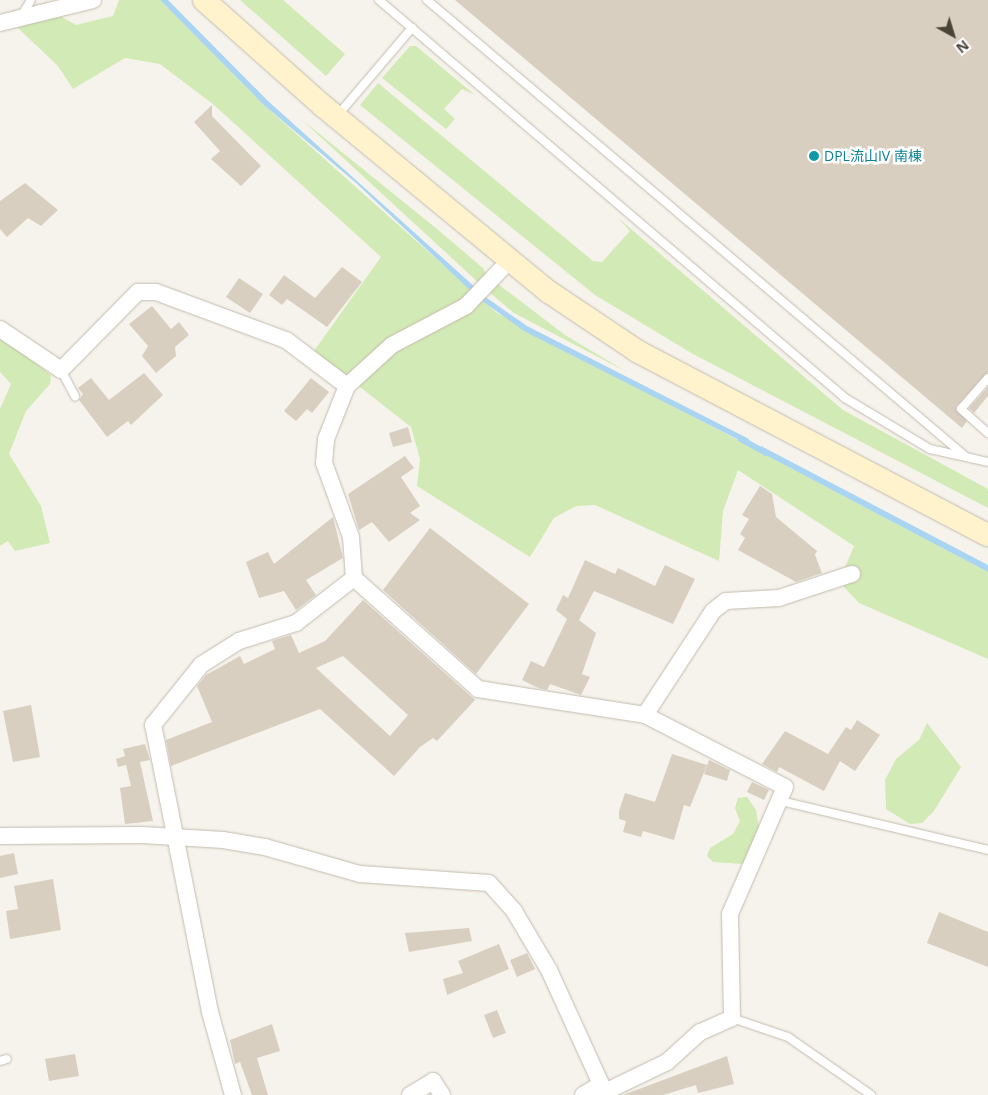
<!DOCTYPE html>
<meta charset="utf-8">
<style>
body{margin:0}
#map{position:relative;width:988px;height:1095px;overflow:hidden;background:#f6f3ec;font-family:"Open Sans","Noto Sans JP",sans-serif}
div>[style]{position:absolute}
[style*='--x']{left:calc(var(--x)*1px);top:calc(var(--y)*1px);width:calc(var(--w)*1px);rotate:calc(var(--a)*1deg)}
.green>*{inset:0;background:#d2eab5}
.water>*{inset:0;background:#a9d4f2}
.stream>*{height:5.5px;margin:-2.75px;padding:0 2.75px;transform-origin:2.75px;border-radius:2.75px;background:#a9d4f2}
.building>*{inset:0;background:#d8cfc1}
.roads{filter:drop-shadow(0 0 1px #c2bbae) drop-shadow(0 0 1px #c2bbae)}
.lane>*{height:8px;margin:-4px;padding:0 4px;transform-origin:4px;border-radius:4px;background:#fff}
.street>*{height:16px;margin:-8px;padding:0 8px;transform-origin:8px;border-radius:8px;background:#fff}
.secondary>*{height:22px;margin:-11px;padding:0 11px;transform-origin:11px;border-radius:11px;background:#fff3cd}
.dots>*{width:14px;height:14px;translate:-50% -50%;box-sizing:border-box;border:2px solid #fff;border-radius:50%}
span{translate:-50% -50%;white-space:nowrap;text-align:center;line-height:1.15;-webkit-text-stroke:5px #fff;paint-order:stroke}
.culture-label{font-size:14px;color:#0d838f}
.left{translate:0 -50%;text-align:left}
.north{position:absolute;left:928px;top:10px;width:50px;height:50px;-webkit-text-stroke:4px #fff;paint-order:stroke;rotate:141deg;font-size:14px;font-weight:700;line-height:20px;text-align:center;color:#4b4439}
.north::after{content:'';display:block;margin:auto;width:18px;height:22px;background:#4b4439;clip-path:polygon(50% 0,100% 100%,50% 72%,0 100%)}
</style>
<div id="map">
<div class="green">
<i style="clip-path:polygon(119px 0,160px 0,265px 106px,497px 313px,988px 572px,988px 659px,859px 603px,839px 582px,854px 546px,738px 470px,723px 511px,719px 561px,595px 505px,576px 506px,554px 518px,530px 557px,417px 486px,420px 459px,411px 427px,314px 351px,381px 257px,214px 105px,160px 64px,125px 58px,73px 89px,58px 66px,17px 27px,60px 16px,76px 25px,113px 16px)"></i>
<i style="clip-path:polygon(240px 0,283px 0,345px 54px,326px 76px)"></i>
<i style="clip-path:polygon(410px 46px,416px 46px,475px 95px,462px 89px,444px 109px,455px 119px,446px 129px,382px 78px)"></i>
<i style="clip-path:polygon(378px 83px,593px 261px,602px 262px,630px 231px,617px 217px,843px 410px,988px 489px,988px 508px,693px 354px,595px 295px,360px 105px)"></i>
<i style="clip-path:polygon(301px 119px,437px 229px,483px 268px,487px 276px,480px 284px)"></i>
<i style="clip-path:polygon(498px 284px,565px 335px,627px 372px,514px 313px,489px 292px)"></i>
<i style="clip-path:polygon(0 336px,51px 375px,50px 384px,26px 411px,9px 454px,41px 506px,50px 543px,15px 551px,8px 541px,0 546px,0 409px,11px 384px,0 372px)"></i>
<i style="clip-path:polygon(927px 723px,961px 767px,934px 811px,922px 823px,910px 824px,886px 809px,885px 780px,896px 759px,919px 740px)"></i>
<i style="clip-path:polygon(747px 797px,756px 810px,759px 828px,743px 864px,713px 862px,707px 856px,710px 848px,733px 834px,740px 821px,735px 808px,738px 798px)"></i>
</div>
<div class="water">
<i style="clip-path:polygon(160px 0,168px 0,268px 101px,476px 288px,472px 292px,355px 182px,265px 106px)"></i>
<i style="clip-path:polygon(484px 296px,527px 326px,749px 439px,747px 444px,524px 331px,481px 300px)"></i>
<i style="clip-path:polygon(761px 446px,988px 565px,988px 572px,758px 451px)"></i>
</div>
<div class="stream">
<i style="--x:741;--y:439;--w:29;--a:29"></i>
</div>
<div class="building">
<i style="clip-path:polygon(455px 0,988px 0,988px 372px,956px 407px,967px 421px,962px 428px)"></i>
<i style="clip-path:polygon(212px 105px,212px 116px,261px 166px,241px 186px,211px 159px,220px 151px,194px 122px)"></i>
<i style="clip-path:polygon(25px 183px,58px 210px,41px 226px,28px 218px,7px 237px,0 229px,0 201px)"></i>
<i style="clip-path:polygon(342px 267px,362px 282px,327px 327px,287px 299px,282px 305px,269px 295px,284px 275px,315px 298px)"></i>
<i style="clip-path:polygon(239px 278px,263px 294px,250px 313px,226px 297px)"></i>
<i style="clip-path:polygon(152px 306px,171px 329px,179px 322px,189px 335px,175px 347px,176px 356px,156px 373px,142px 356px,148px 346px,129px 324px)"></i>
<i style="clip-path:polygon(144px 373px,163px 395px,131px 425px,128px 421px,107px 437px,79px 400px,83px 394px,78px 388px,91px 378px,109px 400px)"></i>
<i style="clip-path:polygon(311px 378px,329px 392px,312px 413px,307px 409px,296px 421px,284px 411px)"></i>
<i style="clip-path:polygon(988px 387px,988px 396px,974px 413px,969px 408px)"></i>
<i style="clip-path:polygon(408px 427px,412px 442px,393px 447px,389px 433px)"></i>
<i style="clip-path:polygon(405px 456px,414px 468px,401px 477px,420px 506px,410px 513px,420px 520px,389px 542px,372px 522px,359px 530px,348px 494px)"></i>
<i style="clip-path:polygon(760px 486px,772px 494px,776px 517px,817px 551px,815px 555px,822px 573px,796px 582px,738px 550px,745px 538px,740px 534px,749px 519px,742px 515px)"></i>
<i style="clip-path:polygon(333px 517px,343px 558px,306px 580px,316px 595px,296px 610px,284px 591px,259px 598px,246px 562px,268px 552px,274px 564px)"></i>
<i style="clip-path:polygon(430px 528px,529px 604px,476px 674px,383px 590px)"></i>
<i style="clip-path:polygon(585px 560px,615px 574px,618px 568px,655px 586px,665px 565px,695px 579px,673px 624px,594px 591px,579px 620px,596px 633px,582px 674px,590px 677px,581px 695px,550px 684px,547px 690px,538px 688px,522px 680px,531px 661px,544px 667px,567px 619px,556px 610px,563px 595px,568px 598px)"></i>
<i style="clip-path:polygon(evenodd,363px 600px,475px 700px,437px 741px,433px 738px,420px 747px,394px 776px,320px 709px,171px 766px,166px 740px,212px 722px,197px 686px,206px 675px,240px 656px,244px 664px,275px 649px,272px 641px,291px 635px,299px 653px,325px 641px,363px 600px,343px 656px,408px 715px,390px 736px,316px 668px,343px 656px)"></i>
<i style="clip-path:polygon(31px 705px,40px 757px,13px 762px,3px 711px)"></i>
<i style="clip-path:polygon(857px 720px,880px 735px,855px 771px,840px 761px,824px 791px,779px 767px,777px 772px,762px 764px,785px 731px,828px 754px,846px 727px,851px 730px)"></i>
<i style="clip-path:polygon(145px 744px,150px 760px,140px 762px,153px 821px,125px 824px,120px 788px,131px 786px,126px 765px,118px 767px,116px 759px,125px 756px,123px 749px)"></i>
<i style="clip-path:polygon(672px 754px,707px 765px,690px 807px,684px 805px,674px 840px,643px 831px,641px 837px,623px 832px,626px 821px,619px 819px,619px 811px,625px 793px,655px 802px)"></i>
<i style="clip-path:polygon(709px 760px,730px 770px,727px 781px,704px 774px)"></i>
<i style="clip-path:polygon(752px 782px,769px 790px,764px 800px,747px 792px)"></i>
<i style="clip-path:polygon(14px 853px,18px 874px,0 878px,0 856px)"></i>
<i style="clip-path:polygon(53px 879px,61px 930px,10px 939px,6px 911px,18px 909px,14px 886px)"></i>
<i style="clip-path:polygon(939px 912px,988px 932px,988px 967px,927px 943px)"></i>
<i style="clip-path:polygon(469px 928px,472px 941px,409px 952px,405px 933px)"></i>
<i style="clip-path:polygon(499px 944px,509px 969px,447px 995px,443px 979px,463px 973px,458px 961px)"></i>
<i style="clip-path:polygon(527px 953px,535px 969px,517px 977px,510px 960px)"></i>
<i style="clip-path:polygon(497px 1010px,506px 1033px,493px 1038px,484px 1015px)"></i>
<i style="clip-path:polygon(272px 1024px,280px 1051px,257px 1058px,268px 1095px,252px 1095px,240px 1062px,235px 1064px,230px 1040px)"></i>
<i style="clip-path:polygon(75px 1054px,79px 1076px,49px 1081px,45px 1059px)"></i>
<i style="clip-path:polygon(727px 1056px,734px 1084px,698px 1093px,696px 1085px,663px 1095px,623px 1095px)"></i>
</div>
<div class="roads">
<div class="lane">
<i style="--x:379;--y:0;--w:613;--a:40.5"></i>
<i style="--x:845;--y:398;--w:99;--a:31"></i>
<i style="--x:930;--y:449;--w:59;--a:12.6"></i>
<i style="--x:427;--y:0;--w:705;--a:40.28"></i>
<i style="--x:22;--y:15;--w:17;--a:-59"></i>
<i style="--x:337;--y:116;--w:116;--a:-49.6"></i>
<i style="--x:61;--y:370;--w:30;--a:62"></i>
<i style="--x:988;--y:378;--w:41;--a:131.1"></i>
<i style="--x:961;--y:409;--w:36;--a:42"></i>
<i style="--x:781;--y:801;--w:213;--a:13.3"></i>
<i style="--x:732;--y:1018;--w:59;--a:18.7"></i>
<i style="--x:788;--y:1037;--w:101;--a:34.9"></i>
<i style="--x:0;--y:1061;--w:7;--a:-16"></i>
</div>
<div class="street">
<i style="--x:0;--y:23;--w:96;--a:-13.9"></i>
<i style="--x:0;--y:329;--w:73;--a:33.9"></i>
<i style="--x:61;--y:370;--w:110;--a:-45.4"></i>
<i style="--x:138;--y:292;--w:18;--a:0"></i>
<i style="--x:156;--y:292;--w:139;--a:20.3"></i>
<i style="--x:286;--y:340;--w:76;--a:37"></i>
<i style="--x:354;--y:578;--w:166;--a:41.8"></i>
<i style="--x:478;--y:689;--w:169;--a:8.8"></i>
<i style="--x:645;--y:715;--w:157;--a:27.2"></i>
<i style="--x:785;--y:787;--w:138;--a:113.4"></i>
<i style="--x:730;--y:914;--w:104;--a:88.9"></i>
<i style="--x:732;--y:1018;--w:35;--a:156"></i>
<i style="--x:700;--y:1032;--w:45;--a:137.7"></i>
<i style="--x:667;--y:1062;--w:69;--a:154.2"></i>
<i style="--x:645;--y:715;--w:124;--a:-56.8"></i>
<i style="--x:713;--y:611;--w:16;--a:-38"></i>
<i style="--x:726;--y:601;--w:53;--a:-3.2"></i>
<i style="--x:779;--y:598;--w:77;--a:-18.2"></i>
<i style="--x:0;--y:836;--w:143;--a:-0.4"></i>
<i style="--x:143;--y:835;--w:80;--a:3.6"></i>
<i style="--x:223;--y:840;--w:43;--a:9.5"></i>
<i style="--x:265;--y:847;--w:99;--a:15.9"></i>
<i style="--x:360;--y:874;--w:129;--a:4"></i>
<i style="--x:489;--y:883;--w:38;--a:48"></i>
<i style="--x:514;--y:911;--w:69;--a:59.3"></i>
<i style="--x:549;--y:970;--w:137;--a:65.5"></i>
<i style="--x:233;--y:1095;--w:86;--a:-105.5"></i>
<i style="--x:210;--y:1012;--w:293;--a:-101.2"></i>
<i style="--x:153;--y:725;--w:77;--a:-51.3"></i>
<i style="--x:201;--y:665;--w:45;--a:-32.3"></i>
<i style="--x:239;--y:641;--w:60;--a:-17.5"></i>
<i style="--x:296;--y:623;--w:73;--a:-37.8"></i>
<i style="--x:354;--y:578;--w:41;--a:-94.2"></i>
<i style="--x:351;--y:537;--w:79;--a:-110"></i>
<i style="--x:324;--y:463;--w:24;--a:-85"></i>
<i style="--x:326;--y:439;--w:57;--a:-68.4"></i>
<i style="--x:347;--y:386;--w:61;--a:-42.3"></i>
<i style="--x:392;--y:345;--w:84;--a:-27.8"></i>
<i style="--x:466;--y:306;--w:64;--a:-46.3"></i>
<i style="--x:410;--y:1095;--w:27;--a:-31"></i>
<i style="--x:433;--y:1081;--w:17;--a:57"></i>
<i style="--x:583;--y:1095;--w:21;--a:-31"></i>
</div>
<div class="secondary">
<i style="--x:204;--y:0;--w:159;--a:41.7"></i>
<i style="--x:323;--y:106;--w:293;--a:39.5"></i>
<i style="--x:549;--y:292;--w:106;--a:33.8"></i>
<i style="--x:637;--y:351;--w:396;--a:27.7"></i>
</div>
</div>
<div class="dots">
<i style="left:814px;top:156px;background:#0f9aa8"></i>
</div>
<div class="culture-label">
<span class="left" style="left:824px;top:156px">DPL流山IV 南棟</span>
</div>
<div class="north">N</div>
</div>
